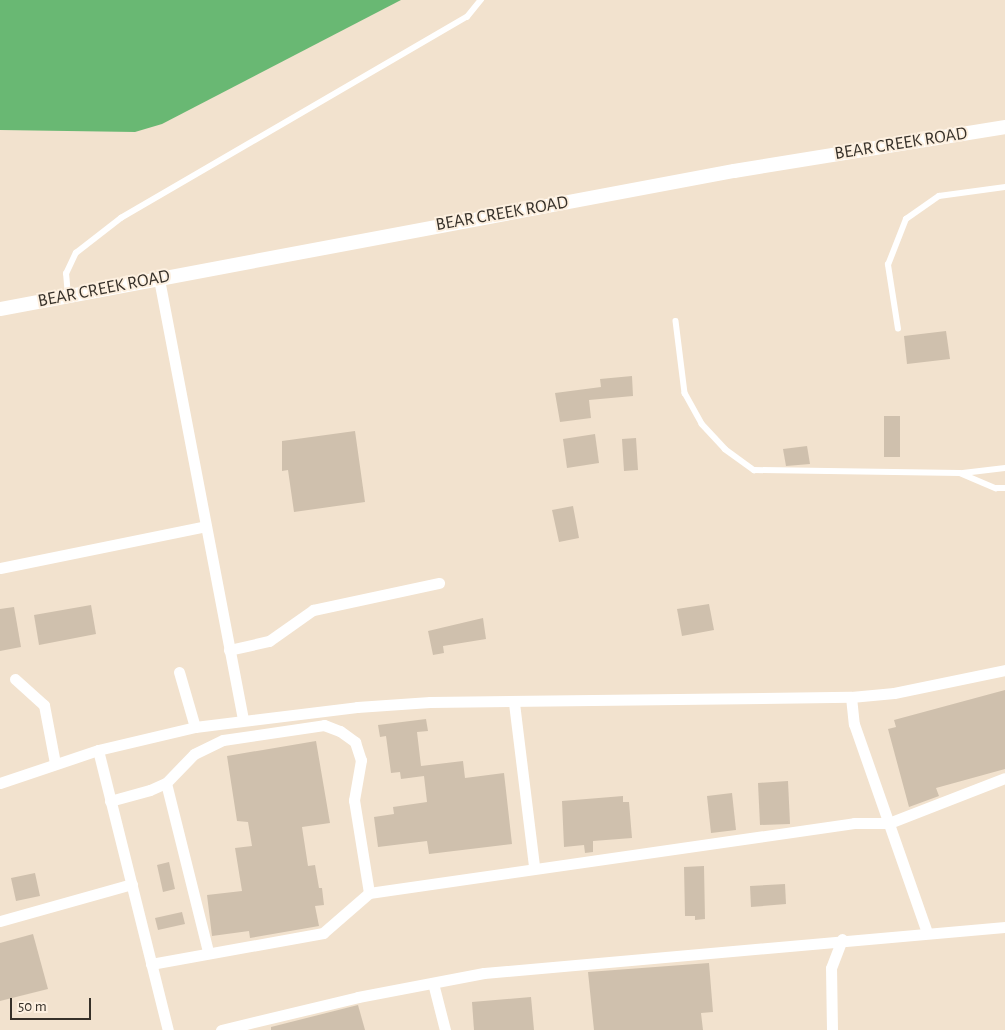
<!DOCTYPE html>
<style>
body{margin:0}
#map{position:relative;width:1005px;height:1030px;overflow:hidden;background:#f2e2ce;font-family:"Alegreya Sans",sans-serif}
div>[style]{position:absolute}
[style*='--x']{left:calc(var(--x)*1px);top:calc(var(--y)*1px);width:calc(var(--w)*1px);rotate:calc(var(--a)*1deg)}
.forest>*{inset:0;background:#69b873}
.building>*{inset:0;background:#cfc0ad}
.service>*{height:5.5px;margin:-2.75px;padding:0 2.75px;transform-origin:2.75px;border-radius:2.75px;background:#fff}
.minor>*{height:11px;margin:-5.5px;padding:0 5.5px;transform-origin:5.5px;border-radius:5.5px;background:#fff}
.tertiary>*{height:14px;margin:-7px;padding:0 7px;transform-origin:7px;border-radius:7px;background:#fff}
span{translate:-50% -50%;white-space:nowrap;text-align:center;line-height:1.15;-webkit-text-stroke:4px #fdf0e0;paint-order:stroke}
.street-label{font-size:18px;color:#363029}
.scale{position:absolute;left:10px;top:998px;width:81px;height:22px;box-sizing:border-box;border:2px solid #363029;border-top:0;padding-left:6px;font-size:15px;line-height:18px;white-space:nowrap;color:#363029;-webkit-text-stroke:4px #fdf0e0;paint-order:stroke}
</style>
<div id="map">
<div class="forest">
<i style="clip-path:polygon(0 0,401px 0,162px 124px,135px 132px,0 130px)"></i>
</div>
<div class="building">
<i style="clip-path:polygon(946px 331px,950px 359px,907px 364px,904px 336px)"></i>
<i style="clip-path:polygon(632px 376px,633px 396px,589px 400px,591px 418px,560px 422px,555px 393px,601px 387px,600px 379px)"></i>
<i style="clip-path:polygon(884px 416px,900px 416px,900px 457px,884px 457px)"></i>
<i style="clip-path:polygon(355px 431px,365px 502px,294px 512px,288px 470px,282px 471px,282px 441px)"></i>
<i style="clip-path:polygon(595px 434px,599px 463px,567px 468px,563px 439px)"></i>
<i style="clip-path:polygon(636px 438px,638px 470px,624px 471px,622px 439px)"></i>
<i style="clip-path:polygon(807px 446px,810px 464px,786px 466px,783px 449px)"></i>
<i style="clip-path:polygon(573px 506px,579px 538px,559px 542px,552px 510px)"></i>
<i style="clip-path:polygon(709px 604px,714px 630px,682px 636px,677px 609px)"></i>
<i style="clip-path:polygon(91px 605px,96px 634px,39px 645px,34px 615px)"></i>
<i style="clip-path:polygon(14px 607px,21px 647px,0 651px,0 609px)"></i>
<i style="clip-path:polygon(483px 618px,486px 639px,443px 646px,444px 653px,433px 655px,428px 631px)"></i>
<i style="clip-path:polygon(1005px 690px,1005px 769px,936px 788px,939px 796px,909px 807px,888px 729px,896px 727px,894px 720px)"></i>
<i style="clip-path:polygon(426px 719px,428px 731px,417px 732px,421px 766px,463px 761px,465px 778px,504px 773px,512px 844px,429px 854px,427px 841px,378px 847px,374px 817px,394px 814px,393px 807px,427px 802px,424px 776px,401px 779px,400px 772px,391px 773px,386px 736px,380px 737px,378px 725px)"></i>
<i style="clip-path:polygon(316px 741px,330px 823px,302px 827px,308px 866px,315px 865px,319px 888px,322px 888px,324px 905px,315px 906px,319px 926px,250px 938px,249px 931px,212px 936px,207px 895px,242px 891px,235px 848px,252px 846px,248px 822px,237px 821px,227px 756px)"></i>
<i style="clip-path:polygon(788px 781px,790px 824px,760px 825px,758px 783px)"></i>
<i style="clip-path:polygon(732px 793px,736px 830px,711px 833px,707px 796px)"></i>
<i style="clip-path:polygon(623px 796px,623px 802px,629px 802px,632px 838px,593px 841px,593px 852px,585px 853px,584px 845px,564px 847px,562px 801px)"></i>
<i style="clip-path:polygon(169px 862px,175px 889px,163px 892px,157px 865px)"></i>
<i style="clip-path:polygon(704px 866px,705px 919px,695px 920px,695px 916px,685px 916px,684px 867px)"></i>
<i style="clip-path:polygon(35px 873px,40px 896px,16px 901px,11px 878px)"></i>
<i style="clip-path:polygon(785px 884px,786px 904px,751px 907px,750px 886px)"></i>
<i style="clip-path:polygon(182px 912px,185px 924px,158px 930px,155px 918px)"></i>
<i style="clip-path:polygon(33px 934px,48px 989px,0 1001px,0 943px)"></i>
<i style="clip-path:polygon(709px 963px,713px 1012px,701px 1013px,703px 1030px,594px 1030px,588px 972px)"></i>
<i style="clip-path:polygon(531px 997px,534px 1030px,474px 1030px,472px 1002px)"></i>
<i style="clip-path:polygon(358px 1005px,365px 1030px,271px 1030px,271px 1027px)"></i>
</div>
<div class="service">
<i style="--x:68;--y:296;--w:22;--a:-95"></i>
<i style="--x:66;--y:274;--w:23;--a:-65"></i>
<i style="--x:76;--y:253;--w:57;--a:-37.9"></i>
<i style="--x:121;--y:218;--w:400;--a:-30.2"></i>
<i style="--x:467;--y:17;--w:22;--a:-51"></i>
<i style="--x:676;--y:321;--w:73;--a:82.9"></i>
<i style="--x:685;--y:393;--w:35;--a:61"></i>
<i style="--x:702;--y:424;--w:34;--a:47"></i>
<i style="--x:725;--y:449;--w:36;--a:36"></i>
<i style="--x:754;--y:470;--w:206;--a:0.8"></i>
<i style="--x:960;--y:473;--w:39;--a:23"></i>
<i style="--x:996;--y:488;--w:9;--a:0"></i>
<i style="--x:898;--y:329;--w:65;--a:-98.9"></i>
<i style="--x:888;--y:265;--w:49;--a:-68.6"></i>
<i style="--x:906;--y:219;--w:40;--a:-34.9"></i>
<i style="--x:939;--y:196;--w:67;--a:-7.8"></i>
<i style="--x:963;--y:473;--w:42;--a:-6.8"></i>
</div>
<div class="minor">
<i style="--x:159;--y:279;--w:449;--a:79.2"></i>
<i style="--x:0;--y:568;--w:210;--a:-11.5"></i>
<i style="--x:229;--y:650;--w:41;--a:-12.7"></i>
<i style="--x:269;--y:641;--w:54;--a:-35.2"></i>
<i style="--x:313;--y:610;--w:129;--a:-12.1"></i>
<i style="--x:179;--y:672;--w:57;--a:73.8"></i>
<i style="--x:15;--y:679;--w:39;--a:42"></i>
<i style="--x:44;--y:705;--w:59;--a:79.3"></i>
<i style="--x:851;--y:697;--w:27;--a:84"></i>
<i style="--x:854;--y:724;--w:221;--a:70.7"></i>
<i style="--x:514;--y:703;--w:165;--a:83"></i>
<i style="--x:98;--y:750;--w:289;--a:76"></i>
<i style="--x:0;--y:783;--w:103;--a:-18.6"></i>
<i style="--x:98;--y:750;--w:100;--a:-13.3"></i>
<i style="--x:195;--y:727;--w:163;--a:-7"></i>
<i style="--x:357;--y:707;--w:73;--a:-3.9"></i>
<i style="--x:430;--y:702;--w:421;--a:-0.7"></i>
<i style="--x:851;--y:697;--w:43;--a:-5.3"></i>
<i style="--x:894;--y:693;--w:113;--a:-11.7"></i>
<i style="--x:166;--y:783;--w:174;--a:76"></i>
<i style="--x:110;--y:801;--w:41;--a:-15.4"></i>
<i style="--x:150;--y:790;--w:17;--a:-24"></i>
<i style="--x:166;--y:783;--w:40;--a:-46"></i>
<i style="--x:194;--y:754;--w:32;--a:-26"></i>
<i style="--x:223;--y:740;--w:102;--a:-8.4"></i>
<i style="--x:324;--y:725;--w:17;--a:21"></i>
<i style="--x:340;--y:731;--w:19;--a:36"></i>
<i style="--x:355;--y:742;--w:19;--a:72"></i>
<i style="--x:361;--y:760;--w:41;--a:99.9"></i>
<i style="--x:354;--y:800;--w:94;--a:80.8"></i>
<i style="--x:0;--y:921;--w:137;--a:-15.7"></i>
<i style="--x:151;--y:964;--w:175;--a:-10.2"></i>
<i style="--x:323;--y:933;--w:61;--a:-41"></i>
<i style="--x:369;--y:893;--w:490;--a:-8.2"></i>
<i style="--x:854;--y:823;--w:35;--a:0"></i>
<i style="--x:889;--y:823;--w:124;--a:-21.2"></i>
<i style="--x:433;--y:983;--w:49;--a:75.7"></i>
<i style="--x:221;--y:1030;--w:141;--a:-13.5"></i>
<i style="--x:358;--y:997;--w:128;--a:-10.8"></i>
<i style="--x:484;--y:973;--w:523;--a:-5.05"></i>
<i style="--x:832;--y:1030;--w:62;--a:-90.9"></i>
<i style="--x:831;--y:968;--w:31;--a:-69"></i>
</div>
<div class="tertiary">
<i style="--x:0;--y:309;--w:747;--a:-10.65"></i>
<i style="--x:734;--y:171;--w:275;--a:-9.2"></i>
</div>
<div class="street-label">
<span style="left:901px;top:144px;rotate:-9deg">BEAR CREEK ROAD</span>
<span style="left:502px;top:214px;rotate:-10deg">BEAR CREEK ROAD</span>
<span style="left:104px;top:289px;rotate:-11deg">BEAR CREEK ROAD</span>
</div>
<div class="scale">50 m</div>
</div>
